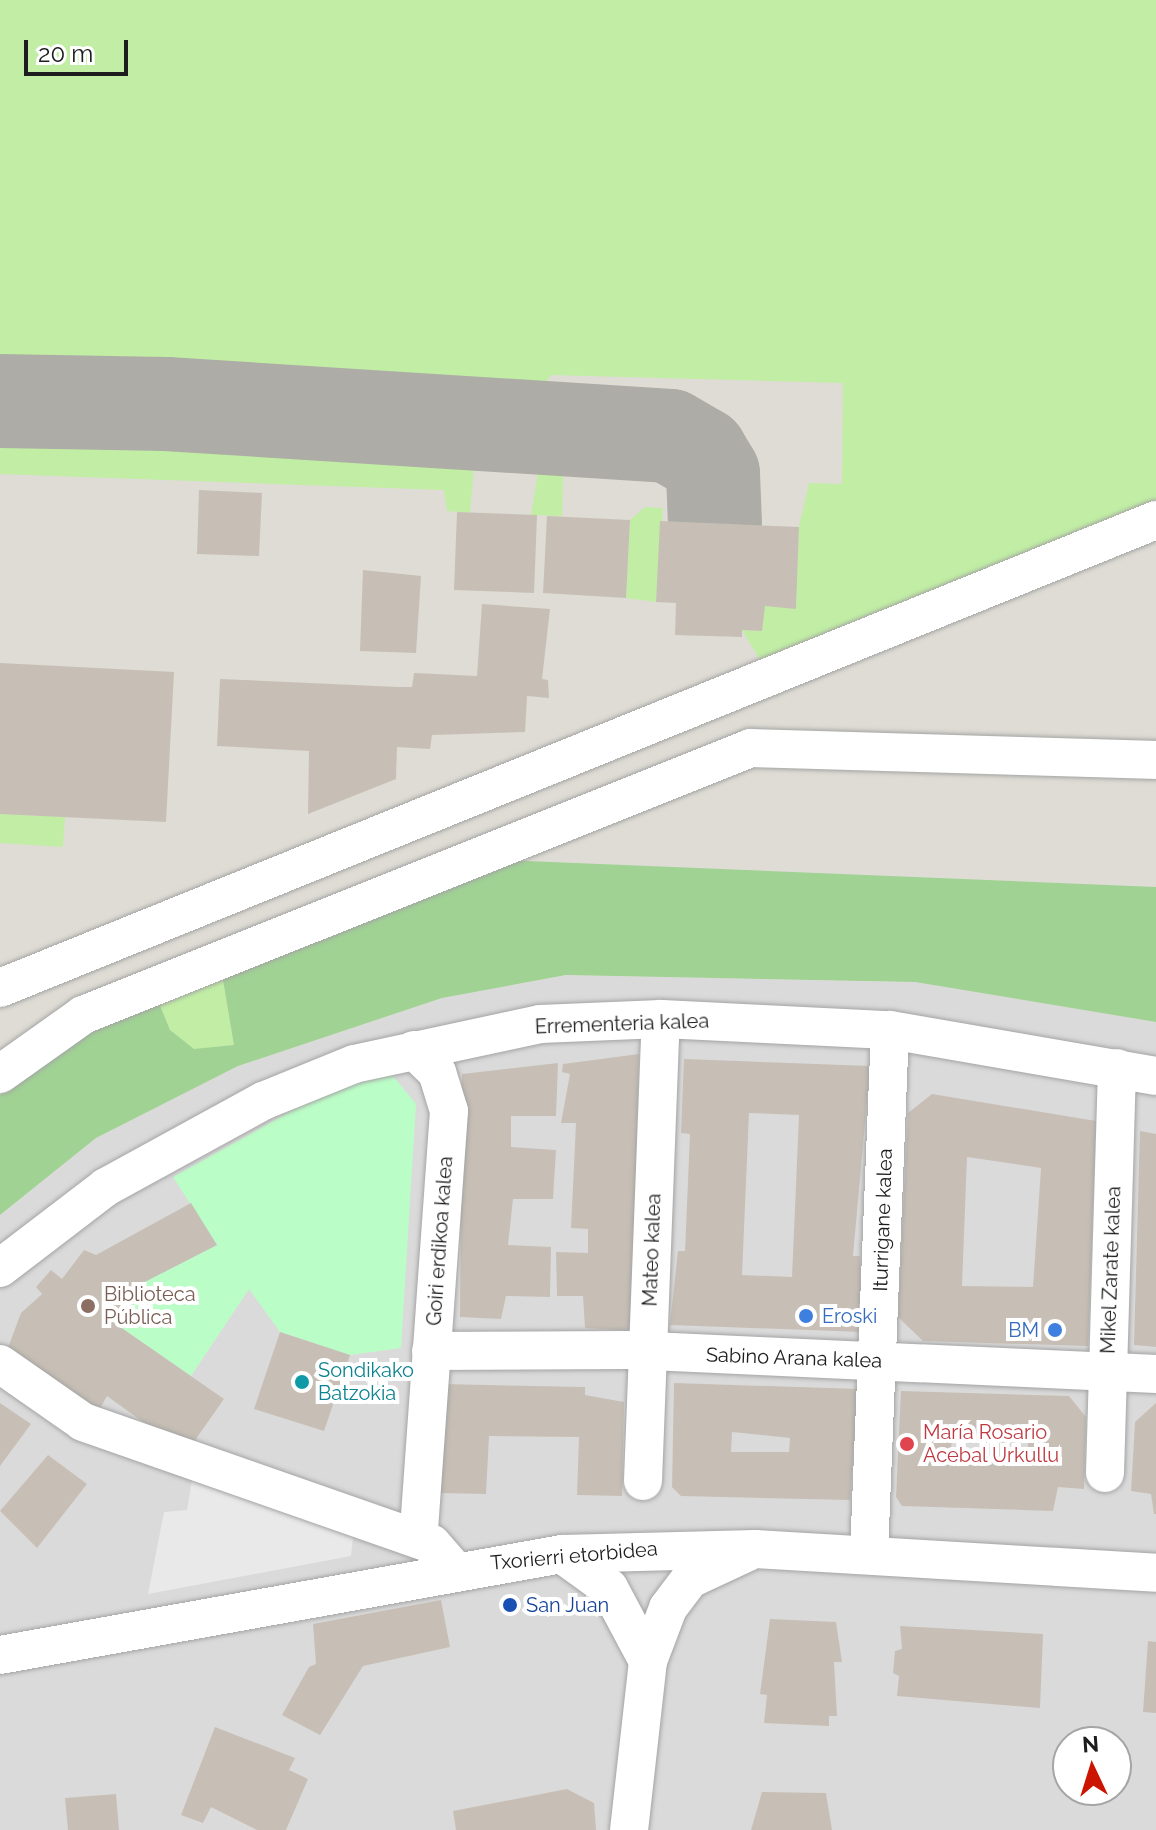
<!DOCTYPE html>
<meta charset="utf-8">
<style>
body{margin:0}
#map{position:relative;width:1156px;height:1830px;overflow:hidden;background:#efece2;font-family:Raleway,sans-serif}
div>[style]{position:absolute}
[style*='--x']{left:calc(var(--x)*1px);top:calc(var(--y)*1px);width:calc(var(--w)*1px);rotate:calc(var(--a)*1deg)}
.residential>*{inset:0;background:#dbdada}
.airport>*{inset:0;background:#dedcd4}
.grass>*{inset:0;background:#c1eea4}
.forest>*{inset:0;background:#a0d294}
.park>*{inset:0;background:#bbfdc7}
.parking>*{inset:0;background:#e9e9e9}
.taxiway>*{height:94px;margin:-47px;padding:0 47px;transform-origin:47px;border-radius:47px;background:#adaca6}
.building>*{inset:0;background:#c7bfb5}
.roads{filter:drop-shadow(0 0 2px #a4a4a4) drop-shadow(0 0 2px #a4a4a4)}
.minor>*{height:38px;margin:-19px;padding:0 19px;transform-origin:19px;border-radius:19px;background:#fff}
.dots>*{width:22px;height:22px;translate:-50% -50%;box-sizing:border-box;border:4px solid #fff;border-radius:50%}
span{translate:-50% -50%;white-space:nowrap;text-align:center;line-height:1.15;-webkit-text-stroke:8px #fff;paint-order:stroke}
.street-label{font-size:20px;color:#1d1d1d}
.education-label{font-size:20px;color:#785e54}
.left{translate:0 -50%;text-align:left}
.shop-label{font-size:20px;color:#366cbe}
.right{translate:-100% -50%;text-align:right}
.culture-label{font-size:20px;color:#0d838f}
.health-label{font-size:20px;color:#be3a42}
.transit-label{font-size:20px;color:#164399}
.north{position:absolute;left:1052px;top:1726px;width:80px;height:80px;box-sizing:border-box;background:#fff;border:2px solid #a5a5a5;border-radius:50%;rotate:356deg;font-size:22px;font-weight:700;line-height:32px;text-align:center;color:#1d1d1d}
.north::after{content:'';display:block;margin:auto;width:28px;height:36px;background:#cb1500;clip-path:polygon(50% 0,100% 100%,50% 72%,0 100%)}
.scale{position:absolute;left:24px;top:40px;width:104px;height:36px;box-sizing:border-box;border:4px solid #1d1d1d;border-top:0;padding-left:10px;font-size:24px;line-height:28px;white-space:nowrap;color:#1d1d1d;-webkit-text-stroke:6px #fff;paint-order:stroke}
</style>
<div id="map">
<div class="residential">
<i style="clip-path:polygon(evenodd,567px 975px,915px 982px,1156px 1022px,1156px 1830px,0 1830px,0 1215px,96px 1138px,238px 1066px,442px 998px,567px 975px,1068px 1742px,1116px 1742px,1116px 1790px,1068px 1790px,1068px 1742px)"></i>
</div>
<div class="airport">
<i style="clip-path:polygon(0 0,1156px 0,1156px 1022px,915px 982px,566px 975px,442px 998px,238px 1066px,96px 1138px,0 1215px)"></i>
</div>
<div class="grass">
<i style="clip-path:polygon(0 0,1156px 0,1156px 500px,760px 660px,742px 630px,762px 631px,765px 606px,796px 608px,799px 527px,809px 483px,842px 484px,843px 383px,551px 375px,528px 406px,0 385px)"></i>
<i style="clip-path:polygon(0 421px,164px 423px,476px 443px,470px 513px,447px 511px,444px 490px,0 474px)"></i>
<i style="clip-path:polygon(542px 449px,564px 451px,562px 516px,531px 515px)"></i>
<i style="clip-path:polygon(645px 507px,663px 508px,656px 602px,626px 598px,630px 520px)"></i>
<i style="clip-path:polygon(0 814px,65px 817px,63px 847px,0 843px)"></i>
<i style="clip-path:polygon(222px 974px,234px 1045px,194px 1050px,170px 1030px,159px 1003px)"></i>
</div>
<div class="forest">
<i style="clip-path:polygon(501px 860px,1156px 887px,1156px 1022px,915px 982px,566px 975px,442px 998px,238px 1066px,96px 1138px,0 1215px,0 1095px,31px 1068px,93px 1028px,159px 1003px,170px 1030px,194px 1049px,234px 1045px,222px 974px)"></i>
</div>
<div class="park">
<i style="clip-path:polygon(393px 1076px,416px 1104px,401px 1348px,350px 1355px,280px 1332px,249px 1289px,191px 1376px,113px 1322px,129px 1290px,217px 1245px,173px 1177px,318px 1096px,368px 1078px)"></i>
</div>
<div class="parking">
<i style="clip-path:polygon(193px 1474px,354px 1528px,351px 1556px,148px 1594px,164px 1512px,187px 1510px)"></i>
</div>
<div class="taxiway">
<i style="--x:0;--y:401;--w:166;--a:1"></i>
<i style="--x:166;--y:404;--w:505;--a:3.63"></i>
<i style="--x:670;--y:436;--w:36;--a:30"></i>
<i style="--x:701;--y:454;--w:23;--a:59"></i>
<i style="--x:713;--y:474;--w:49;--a:87.7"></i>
</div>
<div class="building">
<i style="clip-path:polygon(199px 490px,262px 493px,259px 556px,197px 554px)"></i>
<i style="clip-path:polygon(457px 512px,537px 515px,534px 593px,454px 590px)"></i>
<i style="clip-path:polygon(547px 516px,630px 520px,626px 598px,543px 593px)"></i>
<i style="clip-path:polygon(660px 521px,799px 527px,796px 609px,765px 606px,762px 631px,742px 630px,742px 637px,675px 635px,676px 603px,656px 602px)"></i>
<i style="clip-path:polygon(363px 570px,421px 576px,416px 653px,360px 651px)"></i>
<i style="clip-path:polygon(482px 604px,550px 609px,542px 679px,548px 680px,549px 698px,527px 696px,525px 732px,432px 735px,430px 749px,397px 747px,396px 779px,308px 814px,309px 751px,217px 746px,220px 679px,398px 687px,412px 687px,414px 673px,477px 676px)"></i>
<i style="clip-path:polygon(0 663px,174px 672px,166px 822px,0 814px)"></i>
<i style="clip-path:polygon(639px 1054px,632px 1331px,585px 1328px,583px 1296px,557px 1296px,556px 1252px,588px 1253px,588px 1229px,571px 1228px,576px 1123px,561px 1123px,570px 1074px,562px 1072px,563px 1064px)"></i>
<i style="clip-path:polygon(evenodd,684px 1059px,870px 1066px,853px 1256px,860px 1256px,862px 1332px,670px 1325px,678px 1251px,685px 1251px,690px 1134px,681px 1133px,684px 1059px,749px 1113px,799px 1115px,792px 1277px,742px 1275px,749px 1113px)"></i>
<i style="clip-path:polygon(558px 1063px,556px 1116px,511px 1116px,511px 1147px,556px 1150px,553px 1199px,513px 1199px,508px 1245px,551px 1247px,550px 1297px,506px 1296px,501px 1319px,460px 1317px,462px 1074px)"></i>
<i style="clip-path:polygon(evenodd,932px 1094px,1096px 1121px,1088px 1346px,923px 1341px,898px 1317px,908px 1113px,932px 1094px,967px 1157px,1041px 1168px,1033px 1287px,962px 1286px,967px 1157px)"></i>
<i style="clip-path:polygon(1140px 1131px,1156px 1134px,1156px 1347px,1134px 1345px)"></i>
<i style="clip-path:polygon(191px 1203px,217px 1245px,129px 1290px,113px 1322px,224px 1399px,186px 1453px,107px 1396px,99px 1410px,6px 1353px,21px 1313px,42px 1294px,36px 1287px,51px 1270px,62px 1279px,84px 1250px,96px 1255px)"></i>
<i style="clip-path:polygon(280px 1332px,350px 1355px,324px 1431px,254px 1409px)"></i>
<i style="clip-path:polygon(evenodd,674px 1383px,858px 1389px,850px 1500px,681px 1496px,672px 1487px,674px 1383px,732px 1432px,790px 1438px,789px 1452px,731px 1452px,732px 1432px)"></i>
<i style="clip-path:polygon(442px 1384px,585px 1387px,585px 1395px,624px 1402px,622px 1496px,577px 1495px,579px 1437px,489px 1436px,486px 1494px,440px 1493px)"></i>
<i style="clip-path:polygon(evenodd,901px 1391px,1069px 1396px,1086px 1417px,1084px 1489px,1058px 1487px,1053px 1511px,902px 1506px,896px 1497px,901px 1391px,1028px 1437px,1028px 1457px,950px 1456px,952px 1440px,1028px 1437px)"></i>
<i style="clip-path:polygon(0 1403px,31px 1424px,0 1466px)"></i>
<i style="clip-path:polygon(1156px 1403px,1156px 1514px,1154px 1514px,1151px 1494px,1131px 1491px,1135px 1422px)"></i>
<i style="clip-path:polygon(48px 1455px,87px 1484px,37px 1548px,0 1511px)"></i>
<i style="clip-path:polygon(441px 1600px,450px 1647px,363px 1666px,320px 1735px,282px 1715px,309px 1667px,316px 1664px,313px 1624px)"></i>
<i style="clip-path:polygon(770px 1619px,836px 1622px,842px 1662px,834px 1662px,837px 1716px,829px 1716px,829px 1726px,764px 1723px,767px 1695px,760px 1694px)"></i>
<i style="clip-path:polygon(900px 1626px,1043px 1634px,1040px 1708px,897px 1696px,899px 1676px,893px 1673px,895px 1651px,902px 1649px)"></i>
<i style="clip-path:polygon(1148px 1641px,1156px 1642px,1156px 1713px,1143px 1712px)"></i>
<i style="clip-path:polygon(215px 1727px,295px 1758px,289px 1770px,308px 1779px,286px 1830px,257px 1830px,211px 1807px,203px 1823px,181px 1815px)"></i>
<i style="clip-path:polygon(567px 1789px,594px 1803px,596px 1830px,456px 1830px,453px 1811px)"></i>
<i style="clip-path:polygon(762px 1792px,826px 1793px,832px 1830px,751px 1830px)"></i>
<i style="clip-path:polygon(116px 1794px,119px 1830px,68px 1830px,65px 1798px)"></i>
</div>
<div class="roads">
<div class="minor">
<i style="--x:0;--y:988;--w:1247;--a:-22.04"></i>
<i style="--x:414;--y:1050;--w:32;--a:44"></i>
<i style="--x:437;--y:1072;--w:41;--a:72.9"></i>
<i style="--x:449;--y:1111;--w:429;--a:94.1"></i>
<i style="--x:0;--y:1074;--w:102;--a:-35.4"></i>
<i style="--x:83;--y:1015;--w:719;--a:-21.79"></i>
<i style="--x:751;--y:748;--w:405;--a:1.7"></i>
<i style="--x:0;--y:1268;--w:133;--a:-37.4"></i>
<i style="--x:106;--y:1187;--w:179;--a:-28.7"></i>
<i style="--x:263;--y:1101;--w:98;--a:-22.1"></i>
<i style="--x:354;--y:1064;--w:190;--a:-12.1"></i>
<i style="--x:540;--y:1024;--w:121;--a:-2.4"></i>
<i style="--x:661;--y:1019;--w:229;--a:2.8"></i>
<i style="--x:890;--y:1030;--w:270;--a:9.8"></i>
<i style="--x:431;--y:1351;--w:198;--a:-0.3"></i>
<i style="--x:629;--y:1350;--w:528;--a:2.61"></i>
<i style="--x:0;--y:1364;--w:101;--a:34.9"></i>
<i style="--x:83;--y:1422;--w:370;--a:19.3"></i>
<i style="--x:432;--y:1544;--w:33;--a:49"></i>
<i style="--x:1105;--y:1473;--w:405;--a:-88.3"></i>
<i style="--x:643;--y:1481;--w:462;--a:-87.8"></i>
<i style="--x:562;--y:1554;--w:58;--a:35.9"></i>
<i style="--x:609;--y:1588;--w:83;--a:61.9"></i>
<i style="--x:648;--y:1661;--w:170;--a:96.4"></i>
<i style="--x:869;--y:1554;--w:524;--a:-87.71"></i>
<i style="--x:0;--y:1655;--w:571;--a:-10.19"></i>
<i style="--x:562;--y:1554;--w:193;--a:-1.5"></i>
<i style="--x:755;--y:1549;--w:402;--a:3.4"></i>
<i style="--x:648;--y:1661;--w:57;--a:-69.3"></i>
<i style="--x:668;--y:1608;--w:36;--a:-53"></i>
<i style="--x:690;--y:1579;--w:64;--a:-25"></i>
</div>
</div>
<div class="dots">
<i style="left:88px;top:1306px;background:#8d6e63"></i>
<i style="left:806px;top:1316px;background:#3f7fe0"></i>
<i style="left:1055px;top:1330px;background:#3f7fe0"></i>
<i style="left:302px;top:1382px;background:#0f9aa8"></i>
<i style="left:907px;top:1444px;background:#e0444e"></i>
<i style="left:510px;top:1605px;background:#1a4fb4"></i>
</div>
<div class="street-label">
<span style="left:622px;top:1024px;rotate:-2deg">Errementeria kalea</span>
<span style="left:883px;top:1220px;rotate:-88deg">Iturrigane kalea</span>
<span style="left:440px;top:1241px;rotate:-86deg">Goiri erdikoa kalea</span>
<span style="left:652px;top:1250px;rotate:-88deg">Mateo kalea</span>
<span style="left:1111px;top:1270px;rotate:-88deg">Mikel Zarate kalea</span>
<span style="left:794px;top:1358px;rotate:2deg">Sabino Arana kalea</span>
<span style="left:574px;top:1556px;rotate:-5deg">Txorierri etorbidea</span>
</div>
<div class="education-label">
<span class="left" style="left:104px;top:1306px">Biblioteca<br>Pública</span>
</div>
<div class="shop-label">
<span class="left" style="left:822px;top:1316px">Eroski</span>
<span class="right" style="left:1039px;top:1330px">BM</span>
</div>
<div class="culture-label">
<span class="left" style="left:318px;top:1382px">Sondikako<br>Batzokia</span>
</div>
<div class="health-label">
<span class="left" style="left:923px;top:1444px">María Rosario<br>Acebal Urkullu</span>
</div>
<div class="transit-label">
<span class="left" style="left:526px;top:1605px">San Juan</span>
</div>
<div class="north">N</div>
<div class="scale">20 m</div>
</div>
